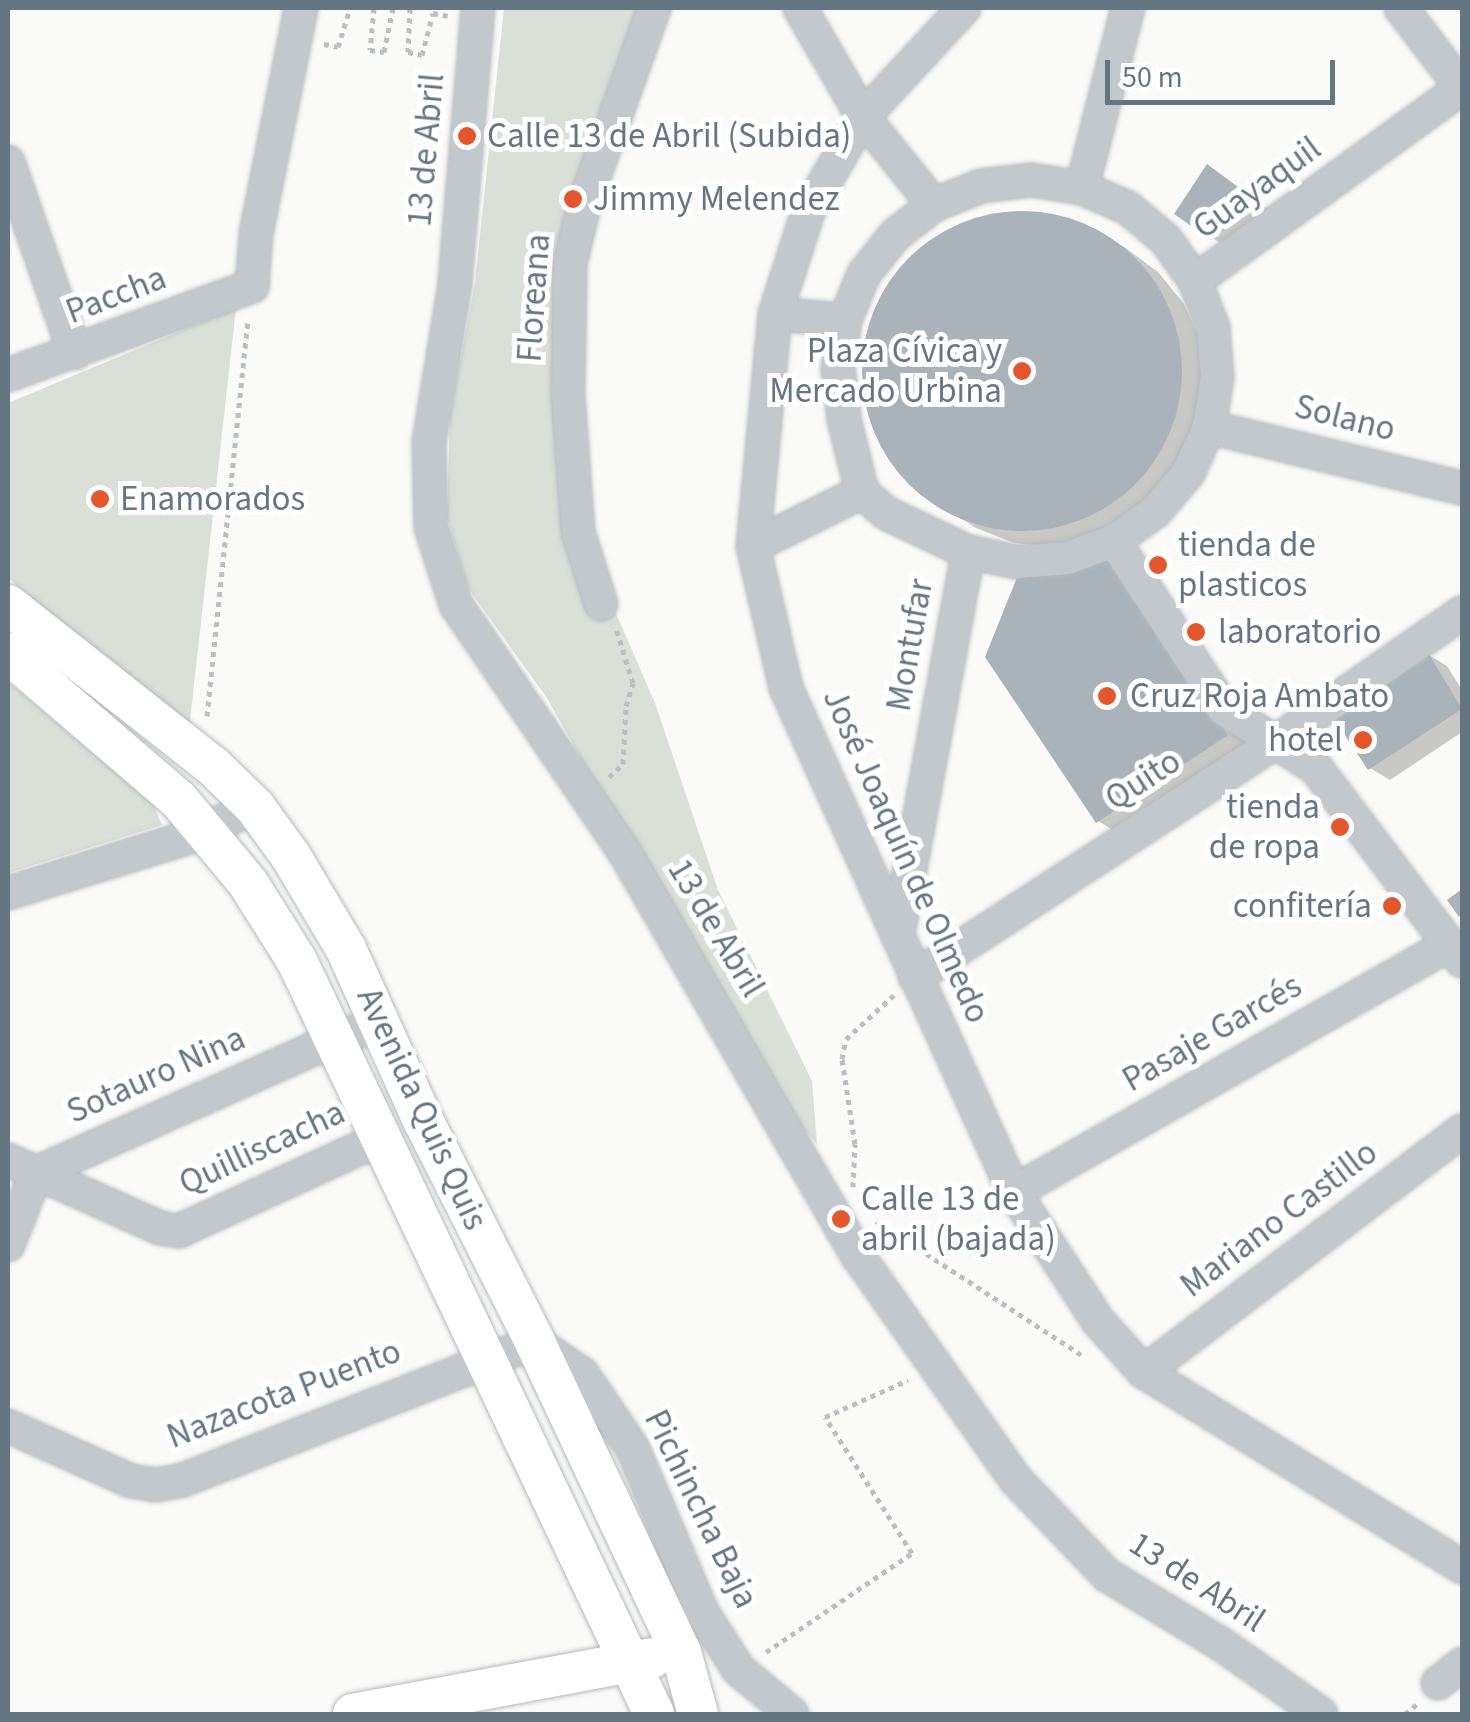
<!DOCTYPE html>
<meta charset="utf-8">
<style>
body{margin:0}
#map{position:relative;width:1470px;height:1722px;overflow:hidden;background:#fafaf8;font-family:"Source Sans 3",sans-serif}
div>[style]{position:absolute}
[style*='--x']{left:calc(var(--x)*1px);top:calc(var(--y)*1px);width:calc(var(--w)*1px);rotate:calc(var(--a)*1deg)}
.green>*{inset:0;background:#dadfd7}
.shadow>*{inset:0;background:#0003}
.building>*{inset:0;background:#aab3b9}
.round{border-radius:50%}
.path>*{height:5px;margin-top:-2.5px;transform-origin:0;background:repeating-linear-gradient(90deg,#bbbfc2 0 5px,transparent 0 10px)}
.roads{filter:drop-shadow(0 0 2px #b5babe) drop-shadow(0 0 2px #b5babe)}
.minor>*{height:32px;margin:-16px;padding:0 16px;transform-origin:16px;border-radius:16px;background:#c3c8cc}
.major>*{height:40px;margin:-20px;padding:0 20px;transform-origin:20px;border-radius:20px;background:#fff}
.dots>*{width:28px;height:28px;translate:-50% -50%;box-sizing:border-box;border:5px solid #fff;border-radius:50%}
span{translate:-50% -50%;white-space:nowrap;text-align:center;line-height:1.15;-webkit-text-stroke:10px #fff;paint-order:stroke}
.poi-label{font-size:35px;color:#657683}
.left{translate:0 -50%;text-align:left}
.right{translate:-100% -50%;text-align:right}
.street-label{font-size:35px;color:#657683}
.frame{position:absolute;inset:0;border:10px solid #657683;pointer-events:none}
.scale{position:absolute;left:1105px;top:60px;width:230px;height:45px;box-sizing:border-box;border:5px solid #657683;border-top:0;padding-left:12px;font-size:30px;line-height:35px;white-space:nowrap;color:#657683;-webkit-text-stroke:8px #fff;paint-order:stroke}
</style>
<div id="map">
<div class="green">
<i style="clip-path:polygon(504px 8px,644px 8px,584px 278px,582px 465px,593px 561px,655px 703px,718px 890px,812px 1081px,817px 1144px,763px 1083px,547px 698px,468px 588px,447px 517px,450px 415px,475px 283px)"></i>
<i style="clip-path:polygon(236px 308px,189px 730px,8px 578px,8px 403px)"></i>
<i style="clip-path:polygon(8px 682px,153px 804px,162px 825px,8px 873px)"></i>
</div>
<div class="shadow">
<i style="clip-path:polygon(1220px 174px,1269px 210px,1226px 246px,1212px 238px)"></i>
<i style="clip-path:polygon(1017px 212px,1058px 216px,1124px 247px,1158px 272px,1184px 304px,1201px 342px,1204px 424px,1134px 523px,1055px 547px,1014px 543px,976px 528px,914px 487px,887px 455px,871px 418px,864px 377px,868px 335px,882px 297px,907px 263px,938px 236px,976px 219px)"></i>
<i style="clip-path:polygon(1111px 554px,1253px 751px,1125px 837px,1098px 821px)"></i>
<i style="clip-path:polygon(1427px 654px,1447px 666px,1462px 690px,1462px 732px,1390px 780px,1370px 768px)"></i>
</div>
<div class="building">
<i style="clip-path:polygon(1207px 164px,1258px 202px,1211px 240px,1174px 214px)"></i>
<i class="round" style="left:862px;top:211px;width:320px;height:320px"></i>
<i style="clip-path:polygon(1111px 551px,1228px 735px,1096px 823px,985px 657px,1020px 570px)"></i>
<i style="clip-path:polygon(1427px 651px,1462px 709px,1368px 770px,1331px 714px)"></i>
<i style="clip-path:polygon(1462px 889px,1462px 914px,1459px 917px,1447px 900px)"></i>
</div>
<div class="path">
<i style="--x:374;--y:8;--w:42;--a:95.4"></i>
<i style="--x:370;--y:50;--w:14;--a:8"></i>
<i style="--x:384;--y:52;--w:45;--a:-78.4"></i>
<i style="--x:410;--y:8;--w:44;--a:92.6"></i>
<i style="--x:408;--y:52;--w:14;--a:12"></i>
<i style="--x:422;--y:55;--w:43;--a:-75.3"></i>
<i style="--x:433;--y:13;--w:15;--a:11"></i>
<i style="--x:324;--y:44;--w:14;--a:12"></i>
<i style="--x:338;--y:47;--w:41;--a:-72.9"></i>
<i style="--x:207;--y:716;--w:399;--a:-84.1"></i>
<i style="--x:609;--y:777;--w:19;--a:-43"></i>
<i style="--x:623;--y:764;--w:58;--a:-87"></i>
<i style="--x:626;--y:706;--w:24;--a:-73"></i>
<i style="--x:633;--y:683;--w:58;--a:-107.2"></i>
<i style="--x:853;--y:1187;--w:43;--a:-87.3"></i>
<i style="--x:855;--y:1144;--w:86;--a:-98.7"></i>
<i style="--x:842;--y:1059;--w:20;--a:-79"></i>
<i style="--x:846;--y:1039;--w:65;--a:-42.5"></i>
<i style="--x:876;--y:1221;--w:249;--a:33.1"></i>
<i style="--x:766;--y:1652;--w:176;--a:-34.1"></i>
<i style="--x:912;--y:1553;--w:161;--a:-122.6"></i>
<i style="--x:825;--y:1417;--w:91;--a:-24"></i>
<i style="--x:1405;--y:1714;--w:17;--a:-40"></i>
</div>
<div class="roads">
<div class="minor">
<i style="--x:478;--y:8;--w:277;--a:94.8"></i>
<i style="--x:455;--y:284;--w:160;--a:99.3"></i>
<i style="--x:429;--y:442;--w:85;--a:88.7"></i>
<i style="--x:431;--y:527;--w:82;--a:72.2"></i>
<i style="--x:456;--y:605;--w:298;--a:55.7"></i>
<i style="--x:624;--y:851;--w:468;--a:60"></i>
<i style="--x:858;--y:1256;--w:274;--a:54.8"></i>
<i style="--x:1016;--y:1480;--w:132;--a:46.2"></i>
<i style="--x:1107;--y:1575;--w:133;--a:31.2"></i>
<i style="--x:1221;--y:1644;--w:122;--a:35"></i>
<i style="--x:800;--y:8;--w:126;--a:60"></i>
<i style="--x:863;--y:117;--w:113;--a:51.1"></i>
<i style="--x:964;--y:8;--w:149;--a:132.8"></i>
<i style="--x:863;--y:117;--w:107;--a:120.4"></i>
<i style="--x:809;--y:209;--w:110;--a:107.9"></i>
<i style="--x:775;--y:314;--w:233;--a:95.4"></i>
<i style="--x:753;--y:546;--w:146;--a:76.9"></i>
<i style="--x:786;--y:688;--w:553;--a:65.66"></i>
<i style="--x:1014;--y:1192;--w:154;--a:56.9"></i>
<i style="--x:1098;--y:1321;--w:69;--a:48"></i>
<i style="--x:1144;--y:1372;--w:373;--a:31.5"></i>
<i style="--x:1401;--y:8;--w:101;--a:52.7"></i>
<i style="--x:8;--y:162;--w:202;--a:70.7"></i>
<i style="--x:1031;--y:180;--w:52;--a:8.9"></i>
<i style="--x:1082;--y:188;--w:50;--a:23.5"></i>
<i style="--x:1128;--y:208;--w:50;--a:40.1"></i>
<i style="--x:1166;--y:240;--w:50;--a:54.7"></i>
<i style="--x:1195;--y:281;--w:50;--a:69"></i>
<i style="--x:1213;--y:328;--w:49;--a:85.3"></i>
<i style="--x:1217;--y:377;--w:51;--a:99.1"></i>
<i style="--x:1209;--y:427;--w:51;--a:114.5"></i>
<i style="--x:1188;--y:473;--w:51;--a:130.2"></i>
<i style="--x:1155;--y:512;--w:50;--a:144.7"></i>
<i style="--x:1114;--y:541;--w:50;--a:160.1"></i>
<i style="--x:1067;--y:558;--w:50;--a:175.4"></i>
<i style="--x:1017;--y:562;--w:50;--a:-168.5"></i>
<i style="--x:968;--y:552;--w:91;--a:-154.6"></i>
<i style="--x:886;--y:513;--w:32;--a:-139"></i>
<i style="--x:862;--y:492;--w:75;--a:-103.9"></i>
<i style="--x:844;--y:419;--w:50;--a:-96.8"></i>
<i style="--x:838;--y:369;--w:49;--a:-81.9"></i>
<i style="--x:845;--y:320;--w:50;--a:-67.6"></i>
<i style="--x:864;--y:274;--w:50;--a:-51.5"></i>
<i style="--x:895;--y:235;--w:49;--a:-37.6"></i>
<i style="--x:934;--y:205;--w:51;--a:-22"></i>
<i style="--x:981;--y:186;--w:50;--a:-6.8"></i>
<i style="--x:1082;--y:188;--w:186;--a:-75.7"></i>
<i style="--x:1195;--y:281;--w:329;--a:-35.9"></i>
<i style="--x:775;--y:314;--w:70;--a:4.9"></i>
<i style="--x:8;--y:375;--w:260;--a:-20"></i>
<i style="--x:252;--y:286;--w:52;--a:-85.6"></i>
<i style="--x:256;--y:234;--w:230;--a:-78.7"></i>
<i style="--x:1209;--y:427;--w:260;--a:13.6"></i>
<i style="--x:1114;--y:541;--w:201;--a:56.8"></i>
<i style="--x:1224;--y:709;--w:109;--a:32.7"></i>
<i style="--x:1316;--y:768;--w:242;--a:52.9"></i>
<i style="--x:753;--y:546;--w:122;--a:-26.4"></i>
<i style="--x:601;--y:604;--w:76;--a:-107.7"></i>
<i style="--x:578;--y:532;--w:137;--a:-94.2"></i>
<i style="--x:568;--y:395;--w:132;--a:-89.1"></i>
<i style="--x:570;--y:263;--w:63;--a:-76.2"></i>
<i style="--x:585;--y:202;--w:206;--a:-70.4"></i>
<i style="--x:8;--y:893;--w:184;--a:-17.1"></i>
<i style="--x:184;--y:839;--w:78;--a:-24.3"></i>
<i style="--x:899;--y:929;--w:383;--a:-79.6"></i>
<i style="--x:915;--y:977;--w:429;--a:-33.1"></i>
<i style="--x:1274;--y:743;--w:229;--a:-34.7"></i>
<i style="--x:8;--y:1160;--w:167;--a:24.1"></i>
<i style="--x:160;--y:1228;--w:19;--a:9"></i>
<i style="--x:179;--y:1231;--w:226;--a:-24.6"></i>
<i style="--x:1014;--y:1192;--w:502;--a:-29.63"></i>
<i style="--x:8;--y:1245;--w:77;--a:-68.7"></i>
<i style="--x:36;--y:1173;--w:328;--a:-24.1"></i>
<i style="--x:335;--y:1039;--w:49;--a:-19.2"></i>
<i style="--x:1144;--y:1372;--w:399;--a:-37.2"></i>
<i style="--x:8;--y:1426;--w:135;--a:24.1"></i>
<i style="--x:131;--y:1481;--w:25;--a:9"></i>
<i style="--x:156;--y:1485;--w:27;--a:-10"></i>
<i style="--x:183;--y:1480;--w:378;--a:-21.4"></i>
<i style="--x:535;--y:1342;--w:57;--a:34.2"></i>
<i style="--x:582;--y:1374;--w:21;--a:55"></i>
<i style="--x:594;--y:1391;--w:70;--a:56.1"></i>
<i style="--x:633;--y:1449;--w:177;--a:67.1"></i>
<i style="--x:702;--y:1612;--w:69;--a:57.5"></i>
<i style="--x:739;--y:1670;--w:69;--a:39.7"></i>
<i style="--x:1438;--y:1683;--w:31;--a:-38"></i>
</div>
<div class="major">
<i style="--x:8;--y:605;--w:263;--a:38.2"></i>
<i style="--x:215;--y:768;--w:56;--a:44.3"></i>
<i style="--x:255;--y:807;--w:59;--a:53.9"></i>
<i style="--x:290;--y:855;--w:109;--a:59.2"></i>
<i style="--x:346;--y:949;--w:188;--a:65.8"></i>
<i style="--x:423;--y:1120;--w:249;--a:63.2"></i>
<i style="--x:535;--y:1342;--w:343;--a:64.8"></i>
<i style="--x:681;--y:1652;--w:64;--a:74.7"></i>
<i style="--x:8;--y:653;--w:224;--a:40.7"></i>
<i style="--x:178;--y:799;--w:109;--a:50.2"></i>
<i style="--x:248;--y:883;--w:92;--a:57.9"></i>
<i style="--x:297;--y:961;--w:833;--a:64.63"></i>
<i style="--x:353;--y:1714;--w:304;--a:-10.6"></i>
</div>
</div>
<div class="dots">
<i style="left:467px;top:136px;background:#e4572e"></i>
<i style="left:573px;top:199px;background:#e4572e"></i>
<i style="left:1022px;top:371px;background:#e4572e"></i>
<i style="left:100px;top:499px;background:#e4572e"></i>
<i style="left:1158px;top:565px;background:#e4572e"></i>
<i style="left:1196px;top:632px;background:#e4572e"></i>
<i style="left:1107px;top:696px;background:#e4572e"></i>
<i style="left:1363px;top:740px;background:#e4572e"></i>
<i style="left:1340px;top:827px;background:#e4572e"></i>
<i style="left:1392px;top:906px;background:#e4572e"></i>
<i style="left:841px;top:1219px;background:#e4572e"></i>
</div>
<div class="poi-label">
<span class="left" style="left:487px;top:136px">Calle 13 de Abril (Subida)</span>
<span class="left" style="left:593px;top:199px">Jimmy Melendez</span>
<span class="right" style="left:1002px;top:371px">Plaza Cívica y<br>Mercado Urbina</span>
<span class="left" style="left:120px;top:499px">Enamorados</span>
<span class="left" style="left:1178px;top:565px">tienda de<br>plasticos</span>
<span class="left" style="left:1218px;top:632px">laboratorio</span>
<span class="left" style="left:1130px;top:696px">Cruz Roja Ambato</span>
<span class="right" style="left:1343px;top:740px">hotel</span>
<span class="right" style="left:1320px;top:827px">tienda<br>de ropa</span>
<span class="right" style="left:1372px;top:906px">confitería</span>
<span class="left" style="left:861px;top:1219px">Calle 13 de<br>abril (bajada)</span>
</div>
<div class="street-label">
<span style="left:426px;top:150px;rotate:-85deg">13 de Abril</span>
<span style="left:1257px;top:188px;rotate:-36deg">Guayaquil</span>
<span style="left:116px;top:295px;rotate:-21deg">Paccha</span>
<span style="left:534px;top:298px;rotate:-86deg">Floreana</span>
<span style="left:1345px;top:418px;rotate:14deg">Solano</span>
<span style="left:910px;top:645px;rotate:-80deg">Montufar</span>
<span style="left:1143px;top:780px;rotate:-33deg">Quito</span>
<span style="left:906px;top:856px;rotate:66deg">José Joaquín de Olmedo</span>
<span style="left:716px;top:928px;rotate:59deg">13 de Abril</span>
<span style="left:1212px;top:1033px;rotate:-30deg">Pasaje Garcés</span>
<span style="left:156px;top:1075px;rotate:-24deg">Sotauro Nina</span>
<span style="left:422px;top:1109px;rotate:65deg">Avenida Quis Quis</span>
<span style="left:262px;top:1148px;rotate:-25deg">Quilliscacha</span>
<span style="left:1279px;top:1219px;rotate:-37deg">Mariano Castillo</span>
<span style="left:284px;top:1394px;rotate:-21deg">Nazacota Puento</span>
<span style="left:701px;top:1509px;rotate:64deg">Pichincha Baja</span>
<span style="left:1197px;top:1582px;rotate:33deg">13 de Abril</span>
</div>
<div class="frame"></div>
<div class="scale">50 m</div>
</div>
